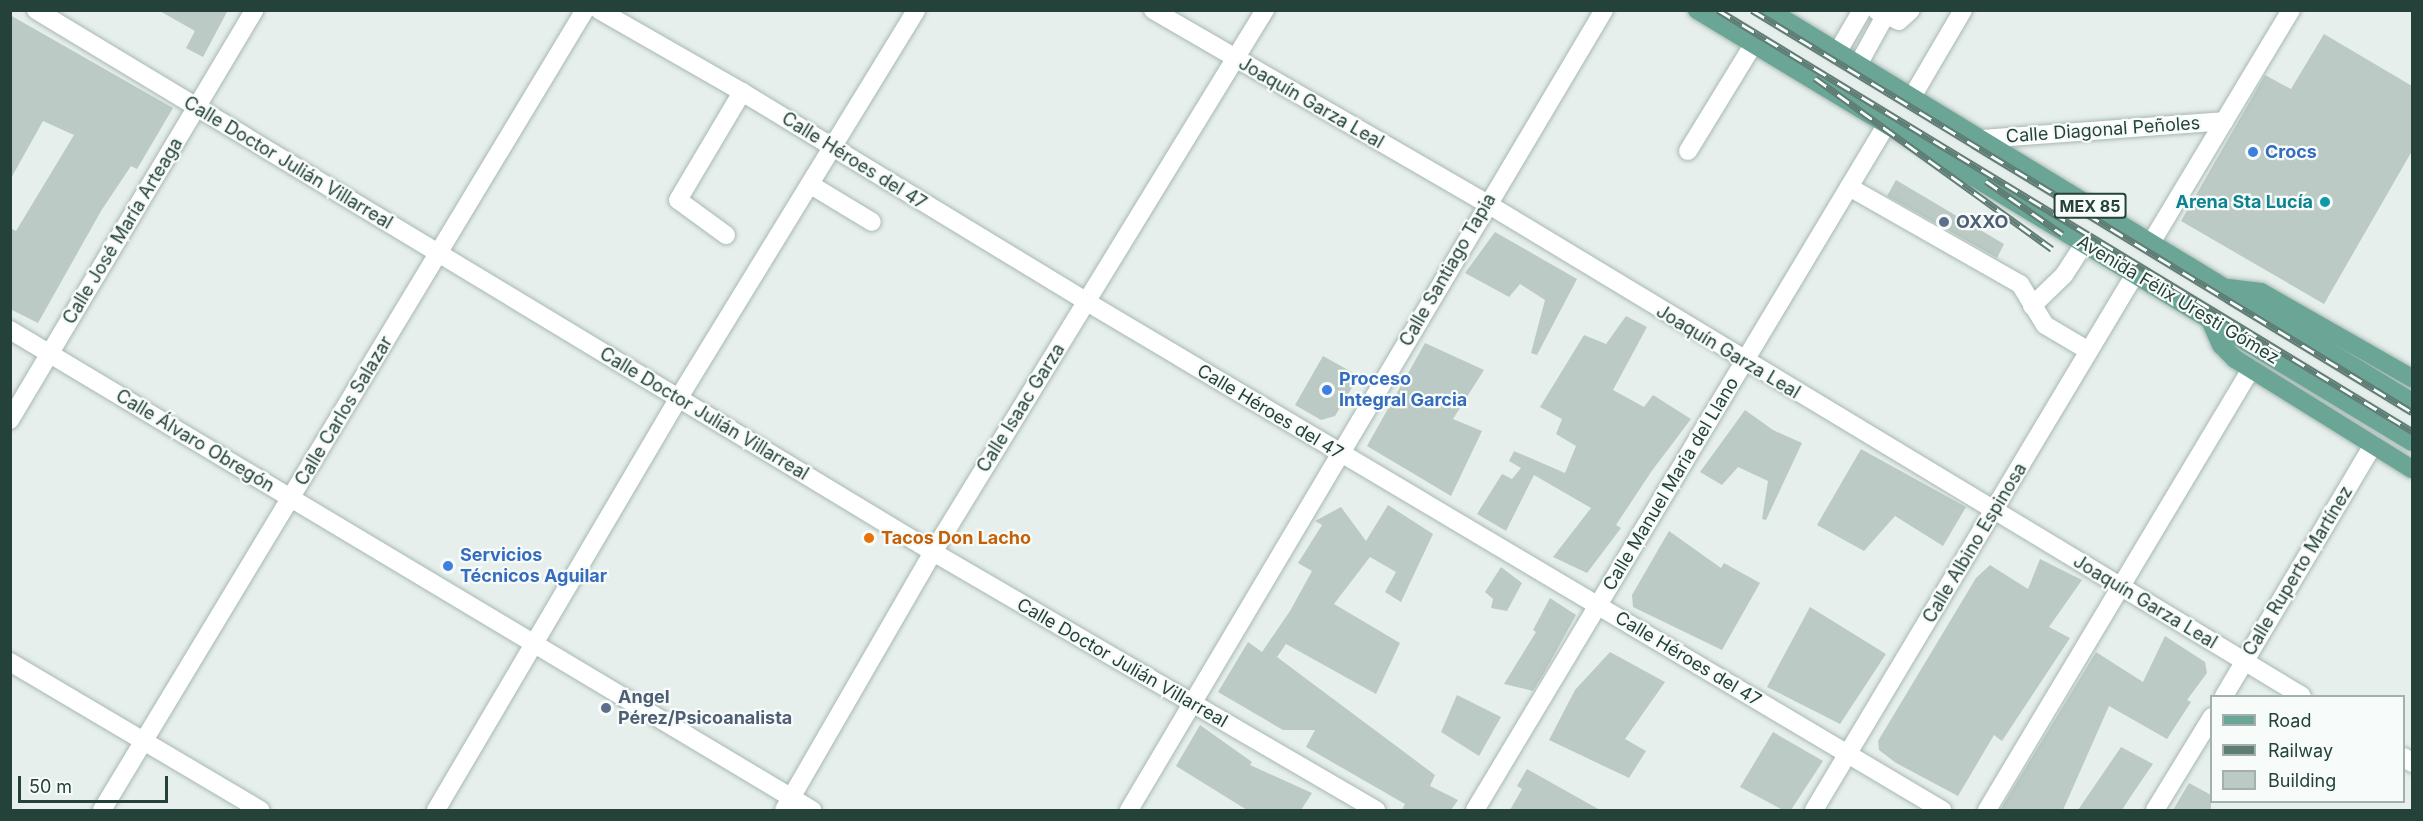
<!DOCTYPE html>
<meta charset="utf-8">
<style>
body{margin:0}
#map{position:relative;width:2423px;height:821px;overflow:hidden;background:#e6efeb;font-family:Inter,sans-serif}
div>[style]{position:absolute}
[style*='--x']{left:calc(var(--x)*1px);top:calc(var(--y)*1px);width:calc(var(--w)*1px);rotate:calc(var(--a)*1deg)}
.building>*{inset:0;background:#bbcac4}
.roads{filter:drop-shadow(0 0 2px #a8b8b2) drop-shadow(0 0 2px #a8b8b2)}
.minor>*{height:18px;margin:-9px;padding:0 9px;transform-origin:9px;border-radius:9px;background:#fff}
.major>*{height:18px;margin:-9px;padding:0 9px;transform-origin:9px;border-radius:9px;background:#6aa596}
.rail>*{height:7px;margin-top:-3.5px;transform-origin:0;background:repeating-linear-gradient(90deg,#f7fbf9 0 14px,#5f7d75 0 28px);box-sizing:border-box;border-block:2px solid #5f7d75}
.dots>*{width:16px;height:16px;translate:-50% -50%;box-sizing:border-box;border:3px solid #f7fbf9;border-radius:50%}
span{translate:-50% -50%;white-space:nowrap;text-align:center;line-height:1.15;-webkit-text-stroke:4.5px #f7fbf9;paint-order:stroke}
.shield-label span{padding:2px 4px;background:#f7fbf9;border:2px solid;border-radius:4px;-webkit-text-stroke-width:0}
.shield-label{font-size:16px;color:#24423a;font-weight:700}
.street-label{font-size:18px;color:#24423a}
.shop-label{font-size:18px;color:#366cbe;font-weight:700}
.left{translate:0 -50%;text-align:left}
.culture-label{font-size:18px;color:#0d838f;font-weight:700}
.right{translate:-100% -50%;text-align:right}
.service-label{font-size:18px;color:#4e5e75;font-weight:700}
.food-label{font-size:18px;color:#c56008;font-weight:700}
.frame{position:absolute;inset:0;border:12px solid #24423a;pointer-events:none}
.legend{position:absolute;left:2210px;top:695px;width:195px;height:108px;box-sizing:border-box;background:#f7fbf9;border:2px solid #a3b1ad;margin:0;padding:8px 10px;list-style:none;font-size:18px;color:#24423a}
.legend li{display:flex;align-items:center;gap:12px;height:30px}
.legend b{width:30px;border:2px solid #a3b1ad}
.scale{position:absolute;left:18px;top:776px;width:150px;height:27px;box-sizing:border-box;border:3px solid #24423a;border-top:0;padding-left:8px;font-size:18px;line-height:21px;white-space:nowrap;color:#24423a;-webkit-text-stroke:4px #f7fbf9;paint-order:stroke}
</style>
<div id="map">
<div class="building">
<i style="clip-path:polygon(158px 10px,228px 10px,203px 57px,186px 48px,195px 31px)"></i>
<i style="clip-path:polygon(10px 15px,173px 108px,137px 169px,131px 166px,101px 211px,38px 323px,10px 309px,10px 228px,16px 231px,74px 135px,43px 121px,10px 180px)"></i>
<i style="clip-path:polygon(2324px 34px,2412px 86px,2412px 151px,2324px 304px,2181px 221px,2265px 75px,2291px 89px)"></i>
<i style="clip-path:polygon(1896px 180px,2004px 244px,1997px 258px,1887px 196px)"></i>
<i style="clip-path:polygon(1495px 232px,1577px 279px,1537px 355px,1531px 353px,1545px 300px,1520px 284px,1509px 297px,1465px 273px)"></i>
<i style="clip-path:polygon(1626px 316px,1647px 327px,1613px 390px,1644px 407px,1653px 395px,1691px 419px,1651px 472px,1616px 525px,1621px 528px,1587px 573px,1553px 557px,1591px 508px,1534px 475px,1506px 531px,1477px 514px,1502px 474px,1512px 479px,1521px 468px,1509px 461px,1514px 451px,1565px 473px,1576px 446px,1556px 434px,1562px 419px,1540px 407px,1584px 335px,1606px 344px)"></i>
<i style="clip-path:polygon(1425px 343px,1484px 370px,1453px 419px,1482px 431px,1451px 496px,1367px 446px)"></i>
<i style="clip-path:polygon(1323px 356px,1359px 376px,1335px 416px,1321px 420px,1295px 405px)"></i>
<i style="clip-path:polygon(1745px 410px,1773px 430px,1802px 443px,1766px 520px,1762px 519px,1768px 481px,1738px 467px,1722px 485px,1700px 472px)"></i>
<i style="clip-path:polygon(1861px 449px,1966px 507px,1943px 546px,1895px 516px,1864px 551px,1817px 525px)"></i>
<i style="clip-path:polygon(1388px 505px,1433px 534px,1401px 602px,1385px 592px,1396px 572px,1370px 557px,1334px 604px,1400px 643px,1376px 694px,1286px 644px,1277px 657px,1435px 775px,1430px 786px,1458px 800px,1451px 810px,1402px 810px,1405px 804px,1306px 747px,1315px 730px,1283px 730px,1218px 692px,1248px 642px,1262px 652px,1290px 611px,1312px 571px,1298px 563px,1322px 525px,1315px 521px,1341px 507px,1366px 541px)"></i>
<i style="clip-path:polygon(1669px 531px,1721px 568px,1724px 563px,1760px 583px,1722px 650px,1633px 607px,1632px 595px)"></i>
<i style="clip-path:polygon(2040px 559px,2082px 580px,2049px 627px,2070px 638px,2002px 741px,1994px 735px,1958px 796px,1896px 763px,1879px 750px,1878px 741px,1976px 578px,1990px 565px,2028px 589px)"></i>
<i style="clip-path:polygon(1501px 567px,1522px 583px,1507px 611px,1491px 608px,1493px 599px,1485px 592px)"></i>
<i style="clip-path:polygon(1550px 598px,1576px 615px,1544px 673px,1533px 691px,1504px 684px,1536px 632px,1533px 630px)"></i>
<i style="clip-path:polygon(1810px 607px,1886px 654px,1840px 724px,1767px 687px)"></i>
<i style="clip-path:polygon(2165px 636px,2205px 662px,2207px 673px,2187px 700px,2191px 702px,2167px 739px,2109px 706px,2063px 810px,2000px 810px,2096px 652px,2143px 682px)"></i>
<i style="clip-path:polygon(1610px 652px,1665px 682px,1625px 739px,1646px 751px,1629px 778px,1549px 740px,1575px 690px)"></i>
<i style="clip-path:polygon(1457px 695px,1501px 717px,1479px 756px,1441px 732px)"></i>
<i style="clip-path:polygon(1200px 725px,1252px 762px,1250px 765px,1312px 793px,1301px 810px,1247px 810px,1176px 766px)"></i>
<i style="clip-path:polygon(1773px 732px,1823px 761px,1791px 810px,1783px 810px,1740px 787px)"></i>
<i style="clip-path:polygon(2121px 747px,2153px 764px,2133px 793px,2122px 810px,2078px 810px)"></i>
<i style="clip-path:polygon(1527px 769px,1600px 810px,1510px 810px,1522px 789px,1517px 786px)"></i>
<i style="clip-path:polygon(2189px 783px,2211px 795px,2211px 810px,2173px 810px)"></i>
</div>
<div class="roads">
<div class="minor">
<i style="--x:36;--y:10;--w:1048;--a:31.14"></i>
<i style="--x:933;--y:552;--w:513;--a:30.22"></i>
<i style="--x:599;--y:10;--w:165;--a:29.8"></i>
<i style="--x:742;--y:92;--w:404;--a:31.3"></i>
<i style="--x:1087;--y:302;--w:995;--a:30.72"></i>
<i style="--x:1153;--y:10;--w:385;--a:30.1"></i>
<i style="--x:1486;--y:203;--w:953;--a:31.14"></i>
<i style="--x:1877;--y:11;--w:24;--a:24"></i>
<i style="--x:1899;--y:21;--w:16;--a:-43"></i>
<i style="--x:1837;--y:53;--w:50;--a:-59.8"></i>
<i style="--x:1858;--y:65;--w:56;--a:-61.1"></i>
<i style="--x:1912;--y:97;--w:101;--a:-59.6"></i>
<i style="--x:1981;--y:139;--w:244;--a:-4.2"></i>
<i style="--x:1688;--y:151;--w:124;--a:-58.5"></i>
<i style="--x:811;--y:185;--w:71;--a:31.2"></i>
<i style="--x:1849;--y:187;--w:197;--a:29.6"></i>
<i style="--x:2020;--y:284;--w:48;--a:58.6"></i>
<i style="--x:2045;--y:325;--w:51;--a:30.6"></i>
<i style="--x:726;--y:235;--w:59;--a:-143.9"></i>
<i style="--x:678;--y:200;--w:126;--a:-59.3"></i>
<i style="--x:2151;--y:243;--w:272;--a:-59"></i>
<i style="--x:2032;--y:306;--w:45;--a:-44.1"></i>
<i style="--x:2064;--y:275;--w:37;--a:-57"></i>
<i style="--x:10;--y:330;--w:935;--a:30.9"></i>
<i style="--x:10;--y:420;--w:477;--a:-59.2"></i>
<i style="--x:10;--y:662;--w:291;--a:30.6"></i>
<i style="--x:2224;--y:696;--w:292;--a:-59.3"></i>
<i style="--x:2404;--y:757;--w:10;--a:37"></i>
<i style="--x:102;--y:810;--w:934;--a:-58.88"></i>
<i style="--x:436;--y:810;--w:477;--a:-59.5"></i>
<i style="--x:678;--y:399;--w:456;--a:-58.5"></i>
<i style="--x:784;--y:810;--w:298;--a:-60"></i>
<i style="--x:933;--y:552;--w:636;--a:-58.51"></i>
<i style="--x:1129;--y:810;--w:930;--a:-59.3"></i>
<i style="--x:1475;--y:810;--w:797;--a:-59.02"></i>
<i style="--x:1814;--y:810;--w:625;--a:-59.08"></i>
<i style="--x:1987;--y:810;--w:514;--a:-59.09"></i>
<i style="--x:2155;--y:810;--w:109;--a:-58.5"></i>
</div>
<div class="major">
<i style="--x:1697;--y:10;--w:835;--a:31.14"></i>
<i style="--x:1769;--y:10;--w:753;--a:31.37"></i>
<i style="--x:2228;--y:288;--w:33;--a:7"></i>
<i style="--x:2261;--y:292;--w:174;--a:29.7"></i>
<i style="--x:2209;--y:318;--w:30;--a:66"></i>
<i style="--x:2221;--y:345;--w:20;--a:45"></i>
<i style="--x:2235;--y:359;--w:208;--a:31.9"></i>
</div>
</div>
<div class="rail">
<i style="--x:1718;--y:10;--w:812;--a:31.24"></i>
<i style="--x:1752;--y:10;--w:773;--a:31.35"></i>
<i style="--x:1815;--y:78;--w:292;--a:35.8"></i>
<i style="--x:1986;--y:181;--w:93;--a:34.9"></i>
</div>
<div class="dots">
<i style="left:2253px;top:152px;background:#3f7fe0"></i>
<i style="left:2325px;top:202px;background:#0f9aa8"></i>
<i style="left:1944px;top:222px;background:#5c6f8a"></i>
<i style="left:1327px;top:390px;background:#3f7fe0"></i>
<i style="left:869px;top:538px;background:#e8710a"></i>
<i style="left:448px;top:566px;background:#3f7fe0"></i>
<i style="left:606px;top:708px;background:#5c6f8a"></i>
</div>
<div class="shield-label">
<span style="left:2090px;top:206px">MEX 85</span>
</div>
<div class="street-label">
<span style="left:1311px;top:103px;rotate:30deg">Joaquín Garza Leal</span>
<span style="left:2103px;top:130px;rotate:-4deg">Calle Diagonal Peñoles</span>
<span style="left:854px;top:161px;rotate:32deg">Calle Héroes del 47</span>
<span style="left:288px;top:163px;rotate:31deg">Calle Doctor Julián Villarreal</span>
<span style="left:123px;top:231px;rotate:-59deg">Calle José María Arteaga</span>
<span style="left:1448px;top:270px;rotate:-60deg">Calle Santiago Tapia</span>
<span style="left:2178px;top:300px;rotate:31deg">Avenida Félix Uresti Gómez</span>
<span style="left:1728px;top:352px;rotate:31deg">Joaquín Garza Leal</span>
<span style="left:1021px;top:408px;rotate:-58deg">Calle Isaac Garza</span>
<span style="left:344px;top:411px;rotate:-59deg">Calle Carlos Salazar</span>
<span style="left:1270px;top:412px;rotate:31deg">Calle Héroes del 47</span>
<span style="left:704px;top:414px;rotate:31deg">Calle Doctor Julián Villarreal</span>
<span style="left:195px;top:441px;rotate:31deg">Calle Álvaro Obregón</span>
<span style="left:1671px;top:484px;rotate:-59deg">Calle Manuel Maria del Llano</span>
<span style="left:1975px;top:543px;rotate:-59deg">Calle Albino Espinosa</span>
<span style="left:2298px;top:571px;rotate:-59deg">Calle Ruperto Martínez</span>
<span style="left:2145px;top:602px;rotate:31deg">Joaquín Garza Leal</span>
<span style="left:1688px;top:659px;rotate:31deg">Calle Héroes del 47</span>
<span style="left:1122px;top:663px;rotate:30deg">Calle Doctor Julián Villarreal</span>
</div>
<div class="shop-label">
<span class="left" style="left:2265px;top:152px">Crocs</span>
<span class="left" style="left:1339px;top:390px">Proceso<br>Integral Garcia</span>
<span class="left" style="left:460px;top:566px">Servicios<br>Técnicos Aguilar</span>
</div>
<div class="culture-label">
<span class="right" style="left:2313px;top:202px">Arena Sta Lucía</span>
</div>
<div class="service-label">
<span class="left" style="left:1956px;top:222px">OXXO</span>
<span class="left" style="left:618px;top:708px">Angel<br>Pérez/Psicoanalista</span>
</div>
<div class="food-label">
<span class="left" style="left:881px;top:538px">Tacos Don Lacho</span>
</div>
<div class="frame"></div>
<ul class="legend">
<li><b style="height:8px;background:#6aa596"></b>Road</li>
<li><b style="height:8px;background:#5f7d75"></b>Railway</li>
<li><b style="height:16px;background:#bbcac4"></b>Building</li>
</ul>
<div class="scale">50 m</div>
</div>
